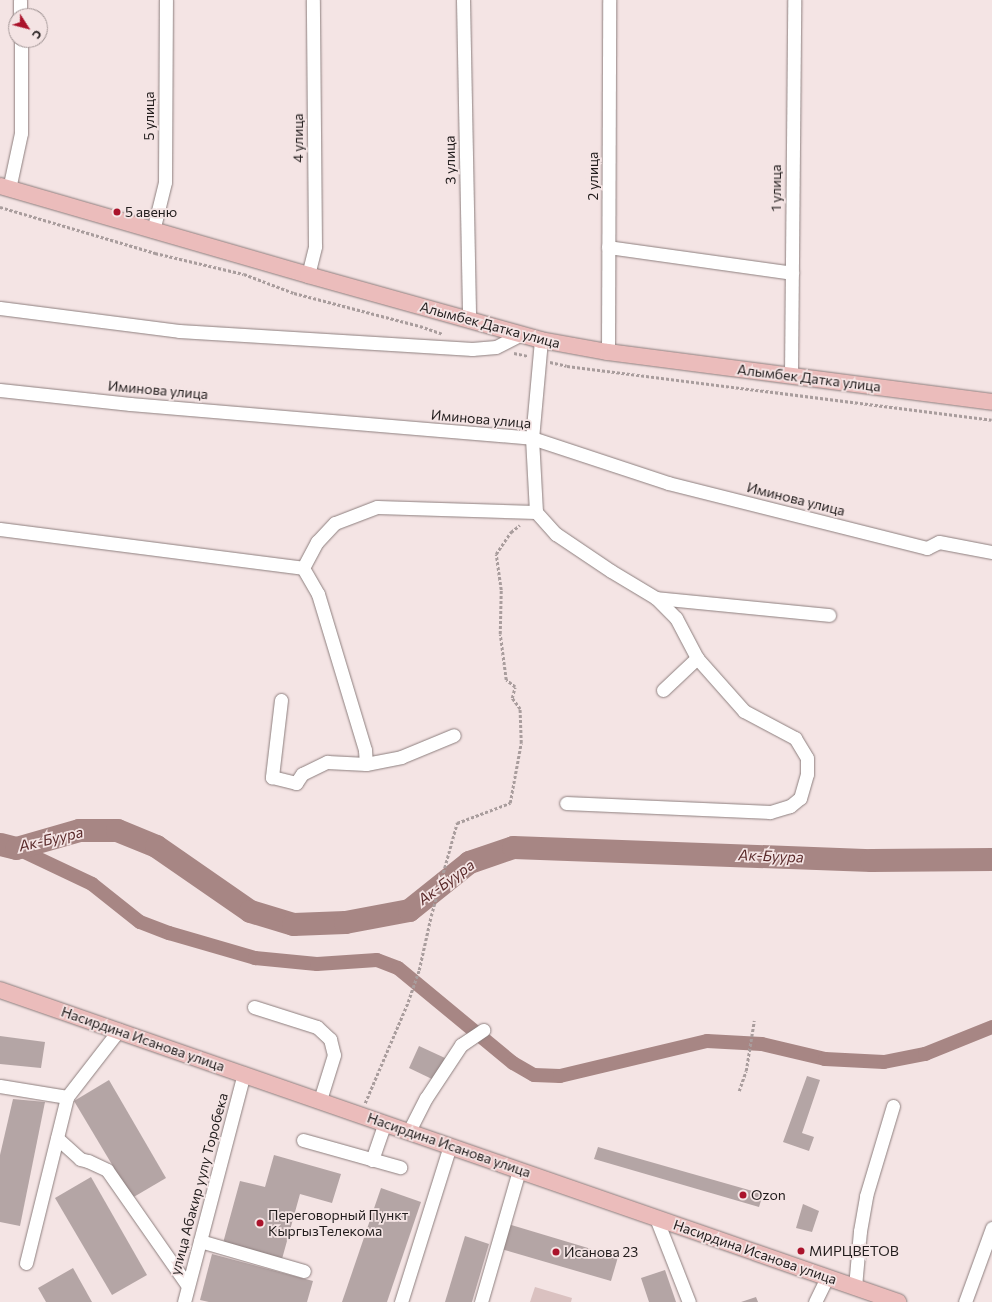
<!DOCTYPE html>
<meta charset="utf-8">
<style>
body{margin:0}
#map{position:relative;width:992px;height:1302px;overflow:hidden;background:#f4e4e4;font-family:Commissioner,sans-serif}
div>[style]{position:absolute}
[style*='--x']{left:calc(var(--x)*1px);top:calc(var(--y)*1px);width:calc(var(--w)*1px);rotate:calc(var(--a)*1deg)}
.green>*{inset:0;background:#dac1c0}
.canal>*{height:14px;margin:-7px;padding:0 7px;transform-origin:7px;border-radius:7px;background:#a78684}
.river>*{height:23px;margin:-11.5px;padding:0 11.5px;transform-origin:11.5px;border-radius:11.5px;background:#a78684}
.building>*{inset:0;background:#b4a5a5}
.path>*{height:2.5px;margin-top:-1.25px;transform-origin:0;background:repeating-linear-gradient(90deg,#a99d9d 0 3px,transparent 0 5px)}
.roads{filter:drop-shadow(0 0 1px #8d7f7e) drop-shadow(0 0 1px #8d7f7e)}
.minor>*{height:13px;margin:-6.5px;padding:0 6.5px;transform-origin:6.5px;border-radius:6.5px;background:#fff}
.major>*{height:16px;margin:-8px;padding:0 8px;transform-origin:8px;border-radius:8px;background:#ebbcbb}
.dots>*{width:11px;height:11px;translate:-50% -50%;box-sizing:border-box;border:2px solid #f4e4e4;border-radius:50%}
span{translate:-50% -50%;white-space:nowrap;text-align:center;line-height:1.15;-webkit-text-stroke:3.5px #f4e4e4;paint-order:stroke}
.street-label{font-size:14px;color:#221d1d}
.poi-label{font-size:14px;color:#221d1d}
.left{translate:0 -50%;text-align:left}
.water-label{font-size:15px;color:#5b2b2b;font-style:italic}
.north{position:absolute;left:8px;top:8px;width:40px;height:40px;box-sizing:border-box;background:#f4e4e4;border:1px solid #a09494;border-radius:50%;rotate:126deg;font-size:11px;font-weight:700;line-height:16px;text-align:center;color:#221d1d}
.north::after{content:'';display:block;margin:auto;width:14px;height:18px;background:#aa132b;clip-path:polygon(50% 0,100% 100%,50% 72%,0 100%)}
</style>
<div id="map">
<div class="green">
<i style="clip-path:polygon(535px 1287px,572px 1298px,571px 1302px,530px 1302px)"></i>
</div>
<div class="canal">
<i style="--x:16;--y:848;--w:84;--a:25.3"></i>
<i style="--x:92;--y:884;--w:61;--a:38.4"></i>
<i style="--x:140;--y:922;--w:31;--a:21"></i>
<i style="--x:169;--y:933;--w:90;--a:16.2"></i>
<i style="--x:255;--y:958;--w:62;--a:5.5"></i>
<i style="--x:317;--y:964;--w:60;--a:-3.8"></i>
<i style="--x:377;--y:960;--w:22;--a:21"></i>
<i style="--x:398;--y:968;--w:149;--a:39.6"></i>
<i style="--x:513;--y:1063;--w:24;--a:30"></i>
<i style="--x:534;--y:1075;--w:26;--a:2"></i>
<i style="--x:560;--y:1076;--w:151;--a:-13.4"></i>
<i style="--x:707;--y:1041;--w:55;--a:3.1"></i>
<i style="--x:762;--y:1044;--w:65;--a:13.4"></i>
<i style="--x:825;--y:1059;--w:59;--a:2.9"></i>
<i style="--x:884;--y:1062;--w:42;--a:-11"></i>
<i style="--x:925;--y:1054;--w:72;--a:-21.9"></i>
</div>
<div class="river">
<i style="--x:0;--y:844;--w:16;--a:14"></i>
<i style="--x:16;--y:848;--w:66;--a:-15.9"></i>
<i style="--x:79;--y:830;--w:38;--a:0"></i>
<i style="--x:117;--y:830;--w:42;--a:22.3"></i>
<i style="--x:156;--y:846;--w:114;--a:34.7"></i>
<i style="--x:250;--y:911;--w:45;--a:16.8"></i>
<i style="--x:293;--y:924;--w:52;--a:-2.2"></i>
<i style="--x:345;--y:922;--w:65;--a:-10.6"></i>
<i style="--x:409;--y:910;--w:77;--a:-38.7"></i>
<i style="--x:469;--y:862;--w:46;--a:-18.8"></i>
<i style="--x:513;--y:847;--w:358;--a:2.1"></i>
<i style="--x:871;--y:860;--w:121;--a:-0.5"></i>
</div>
<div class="building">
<i style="clip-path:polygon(0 1036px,45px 1042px,41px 1068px,0 1064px)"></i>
<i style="clip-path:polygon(419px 1046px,445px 1058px,434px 1080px,409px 1068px)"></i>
<i style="clip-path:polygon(807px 1076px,820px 1080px,802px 1133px,814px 1137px,809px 1151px,783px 1142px)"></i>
<i style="clip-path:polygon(109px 1080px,166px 1178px,132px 1198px,74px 1101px)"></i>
<i style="clip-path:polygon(13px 1099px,45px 1102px,20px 1226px,0 1222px,0 1155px)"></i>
<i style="clip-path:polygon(598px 1147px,763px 1194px,759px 1207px,594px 1159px)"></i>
<i style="clip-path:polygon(274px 1155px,341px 1174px,332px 1203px,300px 1194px,282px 1259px,223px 1243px,240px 1181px,265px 1187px)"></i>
<i style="clip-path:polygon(91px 1177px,147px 1275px,112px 1295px,55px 1198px)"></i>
<i style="clip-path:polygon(381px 1188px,421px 1202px,387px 1302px,342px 1302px)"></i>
<i style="clip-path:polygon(803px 1204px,819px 1211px,812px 1232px,796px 1228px)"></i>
<i style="clip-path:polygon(508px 1224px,618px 1257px,611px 1281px,501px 1249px)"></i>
<i style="clip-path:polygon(465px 1236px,489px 1244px,472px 1302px,445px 1302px)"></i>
<i style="clip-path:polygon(212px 1254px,313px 1281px,307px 1302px,209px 1302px,200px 1300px)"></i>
<i style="clip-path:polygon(73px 1268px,92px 1302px,46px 1302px,38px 1288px)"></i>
<i style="clip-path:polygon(665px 1270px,676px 1302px,649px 1302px,641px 1278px)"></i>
<i style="clip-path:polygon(756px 1297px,758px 1302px,741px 1302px)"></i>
</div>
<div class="path">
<i style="--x:0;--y:207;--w:162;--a:16.5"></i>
<i style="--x:155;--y:253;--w:91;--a:13.3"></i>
<i style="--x:244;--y:274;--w:53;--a:20.8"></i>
<i style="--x:294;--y:293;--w:130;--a:14.7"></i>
<i style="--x:420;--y:326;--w:24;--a:19"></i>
<i style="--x:514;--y:353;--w:14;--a:12"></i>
<i style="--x:550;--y:362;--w:17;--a:13"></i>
<i style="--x:567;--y:366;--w:428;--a:7.2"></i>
<i style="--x:739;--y:1091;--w:21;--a:-71"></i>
<i style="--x:746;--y:1071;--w:51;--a:-80.9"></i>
<i style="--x:365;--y:1103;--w:110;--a:-66.9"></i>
<i style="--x:408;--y:1002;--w:34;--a:-71"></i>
<i style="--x:419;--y:970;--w:55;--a:-77.5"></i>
<i style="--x:431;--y:916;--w:97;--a:-74.4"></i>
<i style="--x:457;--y:823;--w:57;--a:-20.7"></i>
<i style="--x:510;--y:803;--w:61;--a:-79.6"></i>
<i style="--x:521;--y:743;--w:34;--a:-92"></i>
<i style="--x:520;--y:709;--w:14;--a:-126"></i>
<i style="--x:512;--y:698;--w:11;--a:-75"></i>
<i style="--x:515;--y:687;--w:11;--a:-142"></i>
<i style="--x:506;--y:680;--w:46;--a:-97.4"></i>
<i style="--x:500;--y:634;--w:44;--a:-88.7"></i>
<i style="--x:501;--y:590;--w:36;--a:-98"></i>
<i style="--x:496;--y:554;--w:27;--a:-56"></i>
<i style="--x:511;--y:532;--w:11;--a:-38"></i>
</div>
<div class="roads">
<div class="minor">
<i style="--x:20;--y:0;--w:16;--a:90"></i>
<i style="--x:463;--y:0;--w:320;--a:88.9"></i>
<i style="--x:9;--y:189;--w:57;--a:-77.9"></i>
<i style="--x:21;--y:133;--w:93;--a:-90"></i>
<i style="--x:153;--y:231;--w:50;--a:-76.2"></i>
<i style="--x:165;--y:182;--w:182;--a:-89.7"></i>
<i style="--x:608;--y:247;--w:186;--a:8"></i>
<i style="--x:308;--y:275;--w:30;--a:-76"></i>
<i style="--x:315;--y:246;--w:246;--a:-90.5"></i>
<i style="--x:0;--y:308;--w:180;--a:7.3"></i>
<i style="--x:179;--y:331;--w:294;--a:3.5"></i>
<i style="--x:472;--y:349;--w:24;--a:-5"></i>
<i style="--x:496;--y:347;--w:27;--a:-27"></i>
<i style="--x:541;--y:340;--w:98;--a:95.2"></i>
<i style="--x:532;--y:438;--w:74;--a:86.9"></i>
<i style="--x:536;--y:512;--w:30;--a:48"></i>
<i style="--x:556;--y:534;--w:66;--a:33.9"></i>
<i style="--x:611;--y:571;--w:52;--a:31"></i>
<i style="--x:656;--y:598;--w:28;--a:45"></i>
<i style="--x:676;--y:618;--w:45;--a:62.3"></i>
<i style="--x:697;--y:658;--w:71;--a:48.4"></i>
<i style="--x:744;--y:711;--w:58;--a:27.9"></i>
<i style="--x:795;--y:738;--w:23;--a:59"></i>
<i style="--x:807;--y:758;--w:16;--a:90"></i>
<i style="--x:807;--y:774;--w:25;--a:106"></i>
<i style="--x:800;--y:798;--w:13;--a:141"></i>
<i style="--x:790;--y:806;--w:21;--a:163"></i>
<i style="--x:770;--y:812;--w:204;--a:-177.5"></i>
<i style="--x:608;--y:352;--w:352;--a:-89.8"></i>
<i style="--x:791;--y:376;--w:376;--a:-89.5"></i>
<i style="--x:0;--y:390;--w:131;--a:6.1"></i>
<i style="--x:130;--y:404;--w:403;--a:4.8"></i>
<i style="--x:532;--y:438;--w:143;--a:18.3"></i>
<i style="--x:668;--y:483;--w:267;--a:14.1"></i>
<i style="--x:927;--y:548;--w:13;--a:-27"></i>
<i style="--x:939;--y:542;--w:54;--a:10.7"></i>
<i style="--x:0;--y:529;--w:305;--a:7.3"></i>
<i style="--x:303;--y:568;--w:30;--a:-62"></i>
<i style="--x:317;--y:542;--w:26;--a:-47"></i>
<i style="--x:335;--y:523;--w:45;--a:-20.9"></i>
<i style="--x:377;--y:507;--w:159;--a:1.8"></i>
<i style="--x:303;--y:568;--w:30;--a:60"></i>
<i style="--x:318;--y:594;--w:163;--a:73.2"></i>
<i style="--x:365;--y:750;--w:14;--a:86"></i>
<i style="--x:656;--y:598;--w:174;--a:5.6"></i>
<i style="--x:663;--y:690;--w:47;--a:-43.3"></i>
<i style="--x:281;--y:700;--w:78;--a:96.7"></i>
<i style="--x:272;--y:777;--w:25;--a:14"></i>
<i style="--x:296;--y:783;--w:11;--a:-56"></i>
<i style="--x:302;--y:774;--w:28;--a:-26"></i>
<i style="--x:327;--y:762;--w:39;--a:3"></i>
<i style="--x:366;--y:764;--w:36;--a:-11"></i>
<i style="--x:401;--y:757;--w:57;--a:-22.5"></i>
<i style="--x:254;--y:1007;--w:66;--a:17.6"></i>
<i style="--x:317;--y:1027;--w:18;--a:43"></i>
<i style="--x:330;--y:1039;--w:16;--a:76"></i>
<i style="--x:334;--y:1055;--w:47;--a:107.3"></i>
<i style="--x:0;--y:1086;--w:68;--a:9.3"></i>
<i style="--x:409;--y:1131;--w:37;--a:-63"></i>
<i style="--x:426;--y:1098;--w:64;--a:-56.6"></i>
<i style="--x:461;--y:1045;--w:27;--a:-34"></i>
<i style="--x:57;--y:1138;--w:31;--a:42"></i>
<i style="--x:80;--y:1159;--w:8;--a:14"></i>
<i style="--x:88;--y:1161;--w:21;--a:25"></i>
<i style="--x:107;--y:1170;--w:141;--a:55.1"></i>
<i style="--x:303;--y:1140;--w:101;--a:15.6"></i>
<i style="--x:372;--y:1160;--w:39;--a:-71"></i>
<i style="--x:656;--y:1218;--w:90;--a:68.6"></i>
<i style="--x:200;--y:1241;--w:108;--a:16.1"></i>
<i style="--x:26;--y:1263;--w:171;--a:-76.1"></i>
<i style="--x:67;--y:1097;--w:85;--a:-52.2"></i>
<i style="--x:855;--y:1287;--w:56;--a:-84.9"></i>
<i style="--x:860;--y:1231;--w:36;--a:-80"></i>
<i style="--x:866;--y:1196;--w:94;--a:-73.3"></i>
<i style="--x:184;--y:1302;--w:236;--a:-75.3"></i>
<i style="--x:401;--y:1302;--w:164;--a:-72.6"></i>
<i style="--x:481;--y:1302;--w:137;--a:-73.9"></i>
<i style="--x:815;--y:1302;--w:28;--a:-64"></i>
<i style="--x:965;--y:1302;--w:79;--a:-70"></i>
</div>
<div class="major">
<i style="--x:0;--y:186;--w:321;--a:16.1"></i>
<i style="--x:308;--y:275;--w:242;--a:15.6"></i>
<i style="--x:541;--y:340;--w:68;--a:10.2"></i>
<i style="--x:608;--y:352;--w:387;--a:7.4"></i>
<i style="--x:0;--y:990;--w:951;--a:19.16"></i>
</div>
</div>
<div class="dots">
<i style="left:117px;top:212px;background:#aa132b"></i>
<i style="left:743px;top:1195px;background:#aa132b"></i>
<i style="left:260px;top:1223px;background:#aa132b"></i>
<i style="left:801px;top:1251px;background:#aa132b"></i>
<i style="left:556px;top:1252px;background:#aa132b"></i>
</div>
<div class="street-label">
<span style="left:149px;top:116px;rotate:-90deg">5 улица</span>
<span style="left:298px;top:138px;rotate:-90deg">4 улица</span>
<span style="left:450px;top:160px;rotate:-91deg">3 улица</span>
<span style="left:593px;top:176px;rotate:-90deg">2 улица</span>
<span style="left:776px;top:188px;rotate:-90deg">1 улица</span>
<span style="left:490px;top:325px;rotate:15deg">Алымбек Датка улица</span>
<span style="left:809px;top:378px;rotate:7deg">Алымбек Датка улица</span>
<span style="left:158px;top:390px;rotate:5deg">Иминова улица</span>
<span style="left:481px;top:419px;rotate:5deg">Иминова улица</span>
<span style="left:796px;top:499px;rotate:14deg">Иминова улица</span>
<span style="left:143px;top:1039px;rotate:19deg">Насирдина Исанова улица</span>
<span style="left:449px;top:1145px;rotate:19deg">Насирдина Исанова улица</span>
<span style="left:199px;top:1184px;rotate:-75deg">улица Абакир уулу Торобека</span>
<span style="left:755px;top:1252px;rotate:19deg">Насирдина Исанова улица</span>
</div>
<div class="poi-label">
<span class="left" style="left:125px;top:212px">5 авеню</span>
<span class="left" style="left:751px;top:1195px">Ozon</span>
<span class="left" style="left:268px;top:1223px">Переговорный Пункт<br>КыргызТелекома</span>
<span class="left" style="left:809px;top:1251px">МИРЦВЕТОВ</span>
<span class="left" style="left:564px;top:1252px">Исанова 23</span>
</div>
<div class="water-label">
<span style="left:51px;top:839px;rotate:-13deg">Ак-Буура</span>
<span style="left:771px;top:856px;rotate:2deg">Ак-Буура</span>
<span style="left:446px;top:882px;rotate:-36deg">Ак-Буура</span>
</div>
<div class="north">С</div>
</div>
